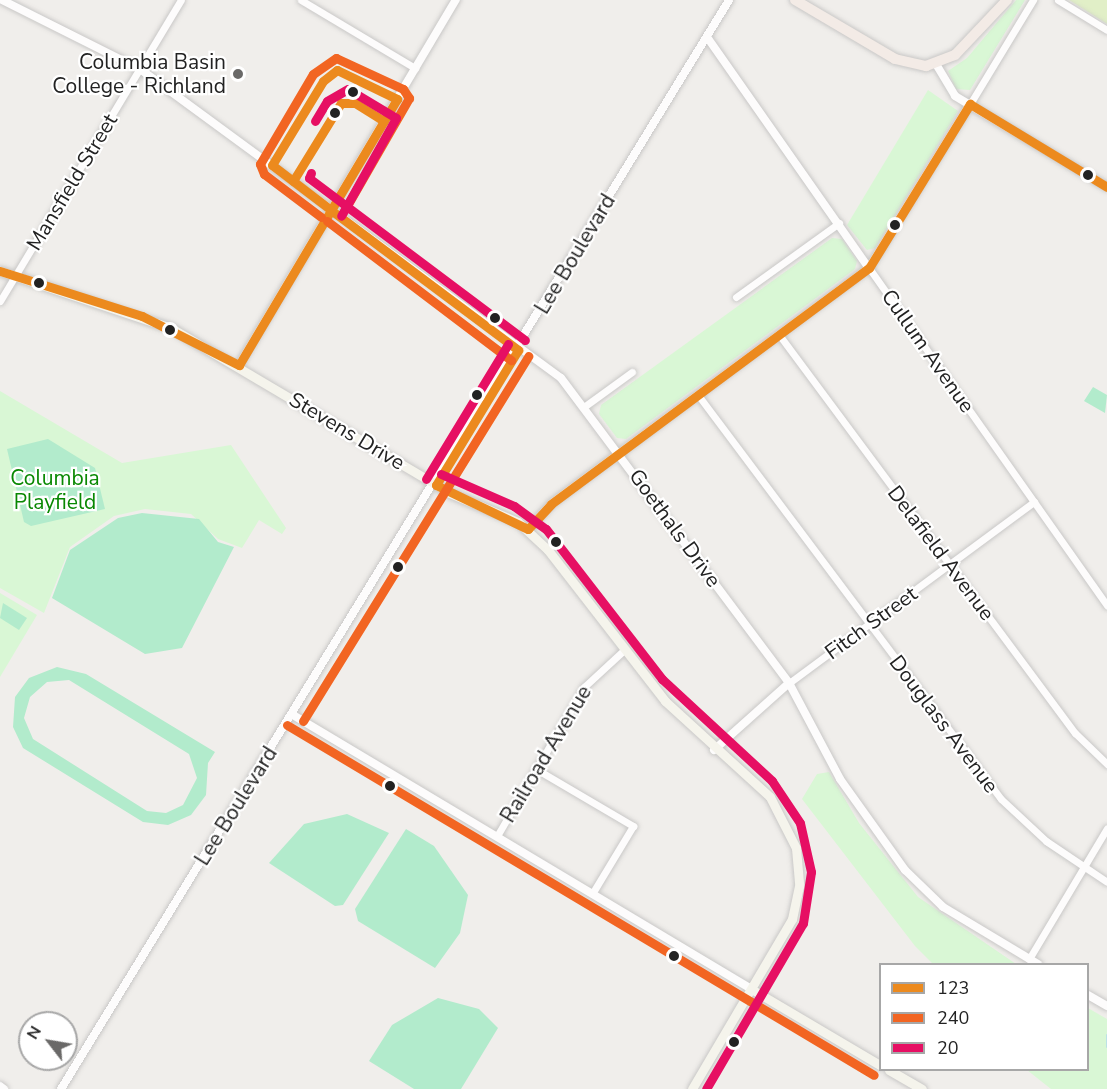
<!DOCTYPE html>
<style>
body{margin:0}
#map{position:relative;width:1107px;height:1089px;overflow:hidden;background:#f0eeeb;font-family:"Nunito Sans",sans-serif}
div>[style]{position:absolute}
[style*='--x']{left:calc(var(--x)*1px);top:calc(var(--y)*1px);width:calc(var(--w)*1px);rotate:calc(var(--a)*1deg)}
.grass>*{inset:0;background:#e1efc7}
.park>*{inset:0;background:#d9f7d5}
.pitch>*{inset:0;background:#b2ebcc}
.stream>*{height:2px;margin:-1px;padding:0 1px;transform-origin:1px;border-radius:1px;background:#bce2e6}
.roads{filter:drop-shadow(0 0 2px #c9c8c7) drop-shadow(0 0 2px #c9c8c7)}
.minor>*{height:7px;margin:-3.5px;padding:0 3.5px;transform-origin:3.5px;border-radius:3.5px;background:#fdfcfc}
.tertiary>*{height:8px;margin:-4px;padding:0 4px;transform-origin:4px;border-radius:4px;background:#fdfcfc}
.secondary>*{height:9px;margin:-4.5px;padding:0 4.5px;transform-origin:4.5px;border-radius:4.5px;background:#f5f4ec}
.primary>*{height:10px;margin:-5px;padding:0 5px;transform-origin:5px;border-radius:5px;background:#f3ebe6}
.bus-1>*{height:9px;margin:-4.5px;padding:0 4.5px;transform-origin:4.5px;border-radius:4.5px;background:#ec8a1e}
.bus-2>*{height:9px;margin:-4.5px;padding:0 4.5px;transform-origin:4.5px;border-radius:4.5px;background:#f26522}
.bus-3>*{height:9px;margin:-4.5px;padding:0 4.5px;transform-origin:4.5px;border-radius:4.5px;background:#e60f63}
.dots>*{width:16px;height:16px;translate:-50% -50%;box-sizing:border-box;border:3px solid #fff;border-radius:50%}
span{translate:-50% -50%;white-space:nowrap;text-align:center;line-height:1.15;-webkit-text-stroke:4.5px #fff;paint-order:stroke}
.poi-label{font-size:21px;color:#222}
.right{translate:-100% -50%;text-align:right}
.street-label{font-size:21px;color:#222}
.park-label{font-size:21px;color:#088802}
.legend{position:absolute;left:879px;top:963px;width:210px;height:108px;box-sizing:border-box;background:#fff;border:2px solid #a7a7a7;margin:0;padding:8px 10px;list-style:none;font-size:18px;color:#222}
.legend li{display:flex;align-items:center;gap:12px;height:30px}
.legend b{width:30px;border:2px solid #a7a7a7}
.north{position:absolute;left:18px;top:1011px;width:60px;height:60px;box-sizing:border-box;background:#fff;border:2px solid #a7a7a7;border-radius:50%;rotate:301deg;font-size:16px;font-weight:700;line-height:24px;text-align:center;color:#222}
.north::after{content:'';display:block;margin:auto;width:21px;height:27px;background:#6a6968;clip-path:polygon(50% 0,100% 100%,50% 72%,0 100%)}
</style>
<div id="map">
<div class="grass">
<i style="clip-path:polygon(1069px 0,1107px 0,1107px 24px)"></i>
</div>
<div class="park">
<i style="clip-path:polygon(1016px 0,1025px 0,970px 90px,956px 89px,948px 71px,967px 58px)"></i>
<i style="clip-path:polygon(928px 90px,958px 111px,875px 248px,867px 250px,847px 225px)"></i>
<i style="clip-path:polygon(832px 238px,842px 239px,857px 261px,855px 269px,626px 439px,617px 438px,599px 414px,601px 405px)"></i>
<i style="clip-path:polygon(0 391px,122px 463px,231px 445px,286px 528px,282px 534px,259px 520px,242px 548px,218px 539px,191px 514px,145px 509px,114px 516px,70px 547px,44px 613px,0 588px)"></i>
<i style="clip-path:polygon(0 593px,37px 615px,0 677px)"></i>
<i style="clip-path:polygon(829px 772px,859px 823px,918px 897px,1016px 964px,933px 964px,915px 946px,802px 799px,817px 774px)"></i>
<i style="clip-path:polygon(1088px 1008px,1107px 1019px,1107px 1089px,1051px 1089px,1027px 1070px,1088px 1070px)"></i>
</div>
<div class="pitch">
<i style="clip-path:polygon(1093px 387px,1107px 395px,1105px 413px,1084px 401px)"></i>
<i style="clip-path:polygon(48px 439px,95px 468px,105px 509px,31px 526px,24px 522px,7px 449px)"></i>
<i style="clip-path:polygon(142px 513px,199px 519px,218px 542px,234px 547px,182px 648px,145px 654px,52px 598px,70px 550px,118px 518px)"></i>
<i style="clip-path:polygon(3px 603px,27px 618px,19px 630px,0 618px)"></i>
<i style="clip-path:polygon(evenodd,57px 667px,86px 674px,215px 752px,208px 763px,206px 795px,191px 815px,168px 825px,143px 822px,23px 748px,13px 727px,15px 697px,29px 678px,57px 667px,69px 680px,189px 754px,197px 778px,183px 805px,166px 813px,147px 811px,33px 739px,24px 718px,30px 697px,47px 682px,69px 680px)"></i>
<i style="clip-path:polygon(347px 814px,389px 833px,343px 905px,335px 906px,269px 863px,304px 824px)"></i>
<i style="clip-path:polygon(406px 829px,434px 846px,468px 895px,460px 933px,435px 968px,358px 921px,355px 909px)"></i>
<i style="clip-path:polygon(438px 998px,479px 1009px,498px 1028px,461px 1089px,414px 1089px,369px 1061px,392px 1025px)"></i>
</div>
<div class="stream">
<i style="--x:1107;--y:1035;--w:12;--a:90"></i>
</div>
<div class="roads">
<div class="minor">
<i style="--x:301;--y:0;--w:133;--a:30.8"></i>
<i style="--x:1058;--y:0;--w:57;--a:31.5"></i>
<i style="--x:970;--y:104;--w:122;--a:-58.8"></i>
<i style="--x:869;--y:268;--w:413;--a:54.8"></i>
<i style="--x:736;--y:297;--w:127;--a:-35.7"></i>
<i style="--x:0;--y:301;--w:351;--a:-59"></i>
<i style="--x:780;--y:336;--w:495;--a:53.4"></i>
<i style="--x:1075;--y:733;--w:45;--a:44.1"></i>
<i style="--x:698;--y:395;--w:505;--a:53.13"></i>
<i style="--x:1001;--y:799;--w:62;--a:43"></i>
<i style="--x:1046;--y:841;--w:73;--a:33.9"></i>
<i style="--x:585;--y:406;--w:58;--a:-35.9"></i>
<i style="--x:789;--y:683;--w:305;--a:-36.5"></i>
<i style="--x:536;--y:769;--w:113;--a:30.4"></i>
<i style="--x:633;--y:826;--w:79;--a:121.1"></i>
<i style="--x:497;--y:836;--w:173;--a:-59.7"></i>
<i style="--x:584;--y:687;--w:54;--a:-42.8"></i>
<i style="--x:1029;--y:959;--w:152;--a:-59.2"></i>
</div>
<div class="tertiary">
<i style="--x:2;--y:0;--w:154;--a:26.6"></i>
<i style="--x:140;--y:69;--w:522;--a:36.28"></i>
<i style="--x:561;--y:378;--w:381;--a:53.2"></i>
<i style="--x:789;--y:683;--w:109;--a:62"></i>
<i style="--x:840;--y:779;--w:112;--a:54.5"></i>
<i style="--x:905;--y:870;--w:53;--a:44.2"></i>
<i style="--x:943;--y:907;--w:111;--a:31"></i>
<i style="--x:707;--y:37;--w:282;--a:55"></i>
<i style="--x:936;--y:64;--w:37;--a:59"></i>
<i style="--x:955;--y:96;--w:177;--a:30.9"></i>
<i style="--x:239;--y:365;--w:425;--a:-59.3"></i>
<i style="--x:528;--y:529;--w:34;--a:-47"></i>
<i style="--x:551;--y:504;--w:396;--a:-36.6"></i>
<i style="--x:869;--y:268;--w:193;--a:-58.4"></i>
<i style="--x:293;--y:715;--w:536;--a:30.87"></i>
<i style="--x:714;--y:750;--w:101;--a:-41.8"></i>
<i style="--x:1088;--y:995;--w:22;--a:30"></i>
<i style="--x:0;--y:1086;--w:5;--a:37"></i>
<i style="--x:61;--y:1089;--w:1278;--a:-58.47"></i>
</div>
<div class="secondary">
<i style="--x:0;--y:271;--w:180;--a:18.4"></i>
<i style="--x:171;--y:328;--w:324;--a:30.6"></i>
<i style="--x:450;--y:493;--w:74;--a:23.1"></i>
<i style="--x:518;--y:522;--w:41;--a:43"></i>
<i style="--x:548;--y:550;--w:191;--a:52.2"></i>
<i style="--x:665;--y:701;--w:142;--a:42.4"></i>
<i style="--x:770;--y:797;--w:57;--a:63"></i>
<i style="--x:796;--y:848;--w:38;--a:85"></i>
<i style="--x:799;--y:886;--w:34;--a:102"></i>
<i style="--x:792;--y:919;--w:197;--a:120.5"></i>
<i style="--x:753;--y:990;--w:147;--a:30.6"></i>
<i style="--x:889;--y:1070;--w:38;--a:30"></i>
</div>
<div class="primary">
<i style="--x:795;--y:0;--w:116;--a:30.5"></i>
<i style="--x:895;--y:59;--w:32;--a:13"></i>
<i style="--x:926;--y:66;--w:31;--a:-21"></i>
<i style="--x:955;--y:55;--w:76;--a:-46.6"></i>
</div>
</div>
<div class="bus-1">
<i style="--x:337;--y:70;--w:67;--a:25.8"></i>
<i style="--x:397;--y:99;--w:129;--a:120.7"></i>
<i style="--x:331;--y:210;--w:74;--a:-142.7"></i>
<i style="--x:272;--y:165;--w:98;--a:-58.7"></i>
<i style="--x:323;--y:81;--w:18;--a:-38"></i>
<i style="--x:970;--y:104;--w:160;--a:31.2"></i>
<i style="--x:293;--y:181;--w:92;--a:-58.4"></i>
<i style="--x:341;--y:103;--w:14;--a:0"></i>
<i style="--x:355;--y:103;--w:34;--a:32"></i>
<i style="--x:331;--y:210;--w:234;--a:36.8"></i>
<i style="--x:0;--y:271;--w:149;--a:17.6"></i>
<i style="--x:142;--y:316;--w:109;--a:26.8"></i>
<i style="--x:239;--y:365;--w:180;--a:-59.3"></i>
<i style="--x:436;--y:485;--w:158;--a:-58.7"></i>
<i style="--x:436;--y:485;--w:102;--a:25.6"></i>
<i style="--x:528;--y:529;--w:34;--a:-47"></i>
<i style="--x:551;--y:504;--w:396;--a:-36.6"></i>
<i style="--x:869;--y:268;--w:193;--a:-58.4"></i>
</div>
<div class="bus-2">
<i style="--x:321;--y:217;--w:71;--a:-143"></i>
<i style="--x:264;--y:174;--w:11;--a:-112"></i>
<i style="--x:260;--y:164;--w:104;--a:-59.5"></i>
<i style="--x:313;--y:74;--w:28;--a:-35"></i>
<i style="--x:336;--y:58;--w:74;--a:24.8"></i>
<i style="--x:403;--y:89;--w:11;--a:56"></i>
<i style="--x:409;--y:98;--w:125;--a:119.9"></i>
<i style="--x:327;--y:221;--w:231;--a:37.1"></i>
<i style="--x:303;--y:721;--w:429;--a:-58.3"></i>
<i style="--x:287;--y:725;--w:683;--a:30.81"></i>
</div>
<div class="bus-3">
<i style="--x:315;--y:121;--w:23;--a:-59"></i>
<i style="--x:327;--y:101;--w:24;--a:-30"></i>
<i style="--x:348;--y:89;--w:56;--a:31.1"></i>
<i style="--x:396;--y:118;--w:112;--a:119.3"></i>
<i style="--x:311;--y:173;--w:5;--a:112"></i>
<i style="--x:309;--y:178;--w:270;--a:36.9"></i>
<i style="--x:441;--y:474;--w:80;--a:23.7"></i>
<i style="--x:514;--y:506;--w:39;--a:36"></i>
<i style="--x:546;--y:529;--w:190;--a:52.3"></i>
<i style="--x:662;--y:679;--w:150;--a:42.8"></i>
<i style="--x:772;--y:781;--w:50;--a:56.3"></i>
<i style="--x:800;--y:823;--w:50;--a:77.3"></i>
<i style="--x:811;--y:872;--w:52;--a:98.9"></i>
<i style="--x:803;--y:923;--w:192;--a:120.3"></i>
<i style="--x:426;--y:479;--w:158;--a:-58.7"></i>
</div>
<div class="dots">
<i style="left:238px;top:74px;background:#6a6968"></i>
<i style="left:353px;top:92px;background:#222"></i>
<i style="left:335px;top:113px;background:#222"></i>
<i style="left:1088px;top:175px;background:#222"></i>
<i style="left:895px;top:225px;background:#222"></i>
<i style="left:39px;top:283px;background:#222"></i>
<i style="left:495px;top:318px;background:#222"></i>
<i style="left:170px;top:330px;background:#222"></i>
<i style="left:477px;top:395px;background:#222"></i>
<i style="left:556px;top:542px;background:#222"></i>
<i style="left:398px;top:567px;background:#222"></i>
<i style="left:390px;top:786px;background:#222"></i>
<i style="left:674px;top:956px;background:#222"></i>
<i style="left:734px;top:1042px;background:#222"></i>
</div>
<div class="poi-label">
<span class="right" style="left:226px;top:74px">Columbia Basin<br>College - Richland</span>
</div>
<div class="street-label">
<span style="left:72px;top:182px;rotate:-59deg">Mansfield Street</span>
<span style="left:575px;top:254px;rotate:-59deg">Lee Boulevard</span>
<span style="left:928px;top:351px;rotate:55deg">Cullum Avenue</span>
<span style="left:347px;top:431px;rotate:31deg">Stevens Drive</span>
<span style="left:675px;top:528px;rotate:54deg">Goethals Drive</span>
<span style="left:941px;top:553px;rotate:53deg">Delafield Avenue</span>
<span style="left:871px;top:623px;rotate:-36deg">Fitch Street</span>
<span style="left:944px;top:724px;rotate:53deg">Douglass Avenue</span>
<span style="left:546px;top:754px;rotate:-59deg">Railroad Avenue</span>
<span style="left:236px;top:806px;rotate:-58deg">Lee Boulevard</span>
</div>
<div class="park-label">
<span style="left:55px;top:490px">Columbia<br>Playfield</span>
</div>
<ul class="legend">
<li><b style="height:8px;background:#ec8a1e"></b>123</li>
<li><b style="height:8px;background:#f26522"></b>240</li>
<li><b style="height:8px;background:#e60f63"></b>20</li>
</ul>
<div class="north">N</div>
</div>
